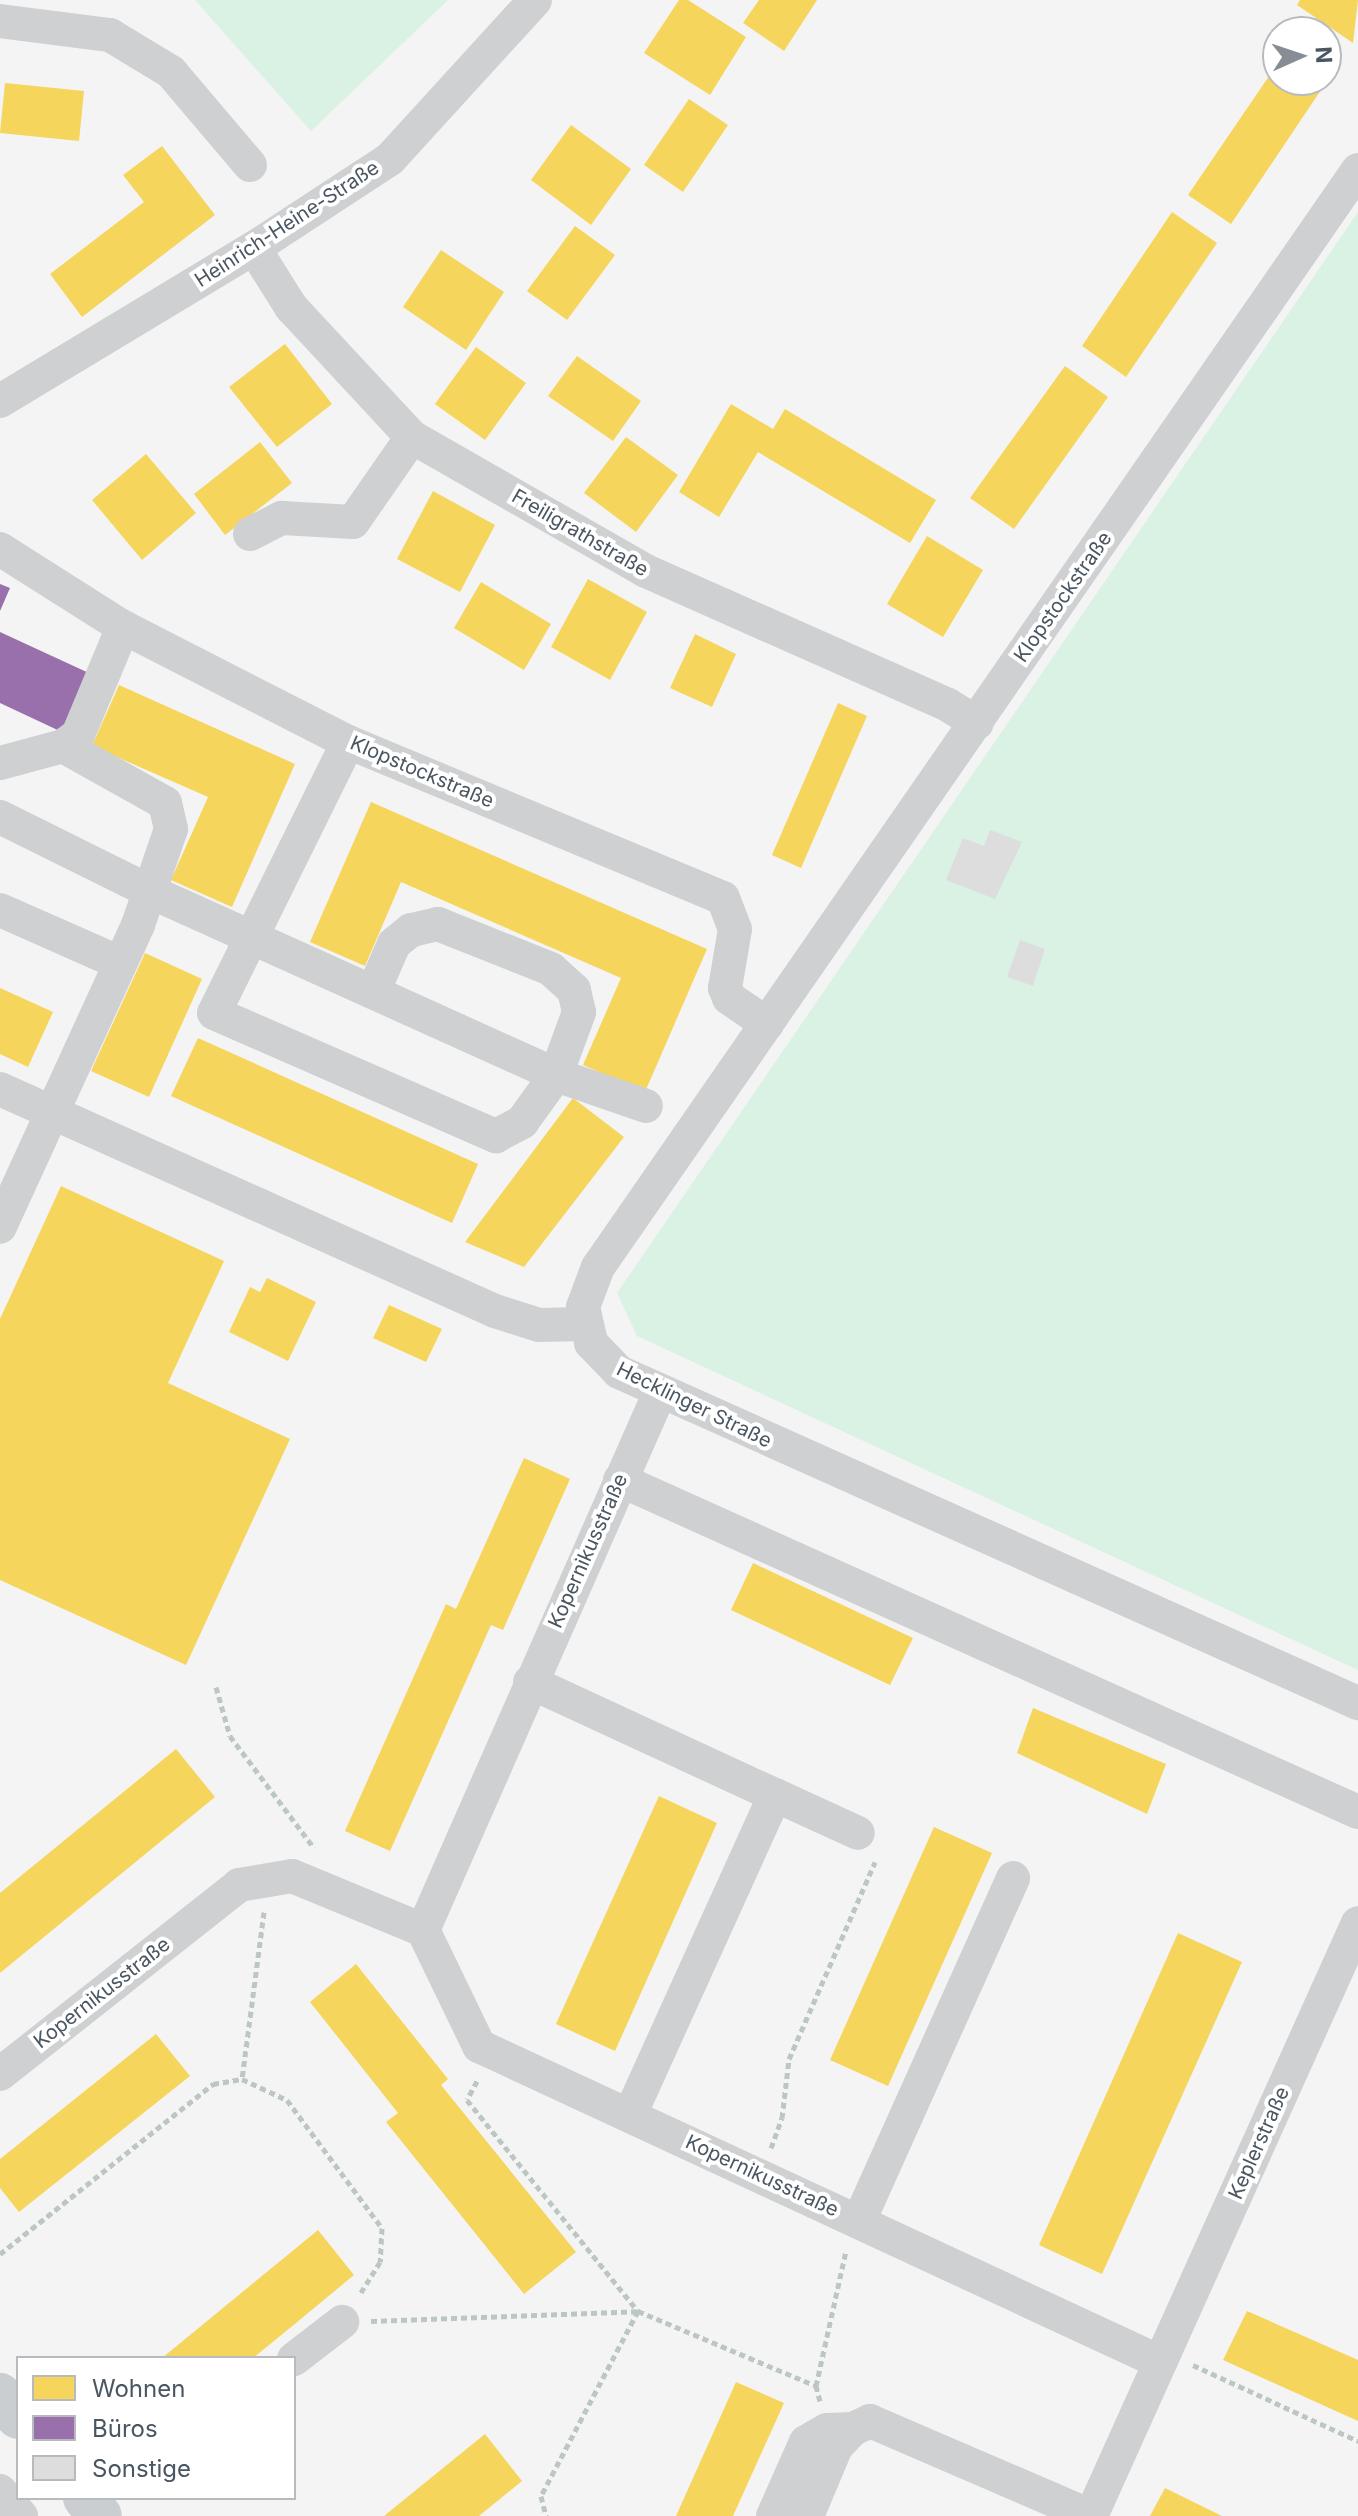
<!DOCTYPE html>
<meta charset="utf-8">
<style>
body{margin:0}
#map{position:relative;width:1358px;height:2516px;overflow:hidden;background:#f4f4f4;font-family:Inter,sans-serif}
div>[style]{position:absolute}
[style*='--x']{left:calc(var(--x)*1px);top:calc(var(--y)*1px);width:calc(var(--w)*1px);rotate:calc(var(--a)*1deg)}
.green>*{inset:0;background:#d9f2e3}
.homes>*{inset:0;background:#f6d55c}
.offices>*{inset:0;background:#9970ab}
.building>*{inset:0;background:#ddddde}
.path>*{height:5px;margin-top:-2.5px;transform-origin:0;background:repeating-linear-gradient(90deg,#bcc7c4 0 6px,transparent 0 10px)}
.minor>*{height:34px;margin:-17px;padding:0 17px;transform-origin:17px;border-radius:17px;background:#ced0d2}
.major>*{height:44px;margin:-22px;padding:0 22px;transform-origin:22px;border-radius:22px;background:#caced1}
span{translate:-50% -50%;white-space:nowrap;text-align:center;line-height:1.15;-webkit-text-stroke:8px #fff;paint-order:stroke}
.street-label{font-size:20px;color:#4a5661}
.legend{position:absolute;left:16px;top:2356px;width:280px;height:144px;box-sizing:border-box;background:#fff;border:2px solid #b7bbc0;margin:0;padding:10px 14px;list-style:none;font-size:24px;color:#4a5661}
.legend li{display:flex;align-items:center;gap:16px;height:40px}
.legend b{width:40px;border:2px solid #b7bbc0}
.north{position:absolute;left:1262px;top:16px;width:80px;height:80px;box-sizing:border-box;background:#fff;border:2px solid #b7bbc0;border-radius:50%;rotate:87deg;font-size:22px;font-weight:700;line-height:32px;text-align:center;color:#4a5661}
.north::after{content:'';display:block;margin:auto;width:28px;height:36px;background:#868d94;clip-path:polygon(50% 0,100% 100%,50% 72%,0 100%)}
</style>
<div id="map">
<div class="green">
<i style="clip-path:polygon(195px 0,448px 0,311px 131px)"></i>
<i style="clip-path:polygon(1358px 212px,1358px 1670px,637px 1336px,617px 1293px)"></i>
</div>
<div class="homes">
<i style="clip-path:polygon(679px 0,688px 0,746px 37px,710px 95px,644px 53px)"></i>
<i style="clip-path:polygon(759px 0,817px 0,784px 51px,743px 23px)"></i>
<i style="clip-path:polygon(1300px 0,1358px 0,1353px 43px,1297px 5px)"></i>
<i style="clip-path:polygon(1278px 63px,1278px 80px,1307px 80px,1321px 90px,1231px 224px,1188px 195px)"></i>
<i style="clip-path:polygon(5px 83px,84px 91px,79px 141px,0 133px)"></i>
<i style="clip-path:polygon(689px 99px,728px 125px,683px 192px,644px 165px)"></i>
<i style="clip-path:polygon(571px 125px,631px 169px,591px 225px,531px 180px)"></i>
<i style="clip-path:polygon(162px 146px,215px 215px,82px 317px,50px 274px,144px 202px,123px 175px)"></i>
<i style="clip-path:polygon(1172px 212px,1217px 243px,1126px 377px,1082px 346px)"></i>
<i style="clip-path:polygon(575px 226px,615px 255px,567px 320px,527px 291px)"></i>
<i style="clip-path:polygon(441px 250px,504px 292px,466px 350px,403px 307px)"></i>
<i style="clip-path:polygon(285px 344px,332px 404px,277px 447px,229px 387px)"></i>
<i style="clip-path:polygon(476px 347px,526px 383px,485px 440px,435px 404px)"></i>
<i style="clip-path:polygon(577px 356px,641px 401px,613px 441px,548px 396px)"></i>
<i style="clip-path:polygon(1065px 366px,1108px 397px,1014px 529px,970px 498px)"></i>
<i style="clip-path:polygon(731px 404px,773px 429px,785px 409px,936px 500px,910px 543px,758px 452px,719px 517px,679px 492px)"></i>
<i style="clip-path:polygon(626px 437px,678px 475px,636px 532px,584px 493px)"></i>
<i style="clip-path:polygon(260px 442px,292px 483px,225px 535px,194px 494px)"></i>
<i style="clip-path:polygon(146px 454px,196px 513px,142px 560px,92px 500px)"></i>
<i style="clip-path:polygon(433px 491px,495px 525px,460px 592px,397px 559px)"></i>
<i style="clip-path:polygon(927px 536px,983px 570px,943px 637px,887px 604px)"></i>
<i style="clip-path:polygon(588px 579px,647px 612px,610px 680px,551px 647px)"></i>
<i style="clip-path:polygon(481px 582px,551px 624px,524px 670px,454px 628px)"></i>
<i style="clip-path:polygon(695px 634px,736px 654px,712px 707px,670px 688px)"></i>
<i style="clip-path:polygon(119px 685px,295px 764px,232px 907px,171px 880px,208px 797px,92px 746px)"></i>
<i style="clip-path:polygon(838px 703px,867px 716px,801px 868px,772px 855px)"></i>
<i style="clip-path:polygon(371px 802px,707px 949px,645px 1092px,583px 1065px,621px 978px,401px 882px,365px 966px,310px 942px)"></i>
<i style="clip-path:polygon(145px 953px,202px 979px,149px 1097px,91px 1071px)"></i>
<i style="clip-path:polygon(0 988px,53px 1012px,28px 1067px,0 1054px)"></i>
<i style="clip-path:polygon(198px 1038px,478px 1164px,452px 1223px,171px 1096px)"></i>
<i style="clip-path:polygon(573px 1098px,624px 1137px,524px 1267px,465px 1242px)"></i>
<i style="clip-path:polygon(61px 1186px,224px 1261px,168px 1383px,290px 1439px,186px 1665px,0 1580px,0 1319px)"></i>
<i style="clip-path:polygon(267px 1278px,316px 1302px,288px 1361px,229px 1332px,250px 1287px,260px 1292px)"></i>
<i style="clip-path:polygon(389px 1305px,442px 1329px,426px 1362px,373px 1338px)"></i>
<i style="clip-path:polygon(524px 1458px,570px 1479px,503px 1630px,491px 1625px,390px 1851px,345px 1831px,446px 1604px,456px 1609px)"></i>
<i style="clip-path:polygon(753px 1563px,913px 1638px,890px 1685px,731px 1610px)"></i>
<i style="clip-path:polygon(1033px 1708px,1166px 1764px,1147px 1814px,1017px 1753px)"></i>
<i style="clip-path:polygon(176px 1749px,215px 1797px,0 1973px,0 1893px)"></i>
<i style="clip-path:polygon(659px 1796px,717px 1823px,615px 2051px,556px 2024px)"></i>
<i style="clip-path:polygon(934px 1827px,992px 1853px,888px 2086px,830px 2060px)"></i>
<i style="clip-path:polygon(1178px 1933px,1242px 1962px,1102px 2274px,1039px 2245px)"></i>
<i style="clip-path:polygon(356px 1964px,448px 2079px,441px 2085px,576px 2252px,524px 2294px,386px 2122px,398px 2113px,310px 2002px)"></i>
<i style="clip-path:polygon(156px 2034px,190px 2076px,19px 2212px,0 2188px,0 2159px)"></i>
<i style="clip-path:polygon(318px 2230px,354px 2275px,296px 2323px,253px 2358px,162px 2358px)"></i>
<i style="clip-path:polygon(1247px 2311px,1358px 2360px,1358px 2421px,1223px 2360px)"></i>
<i style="clip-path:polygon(736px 2382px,784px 2403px,733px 2516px,676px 2516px)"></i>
<i style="clip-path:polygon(485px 2434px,522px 2481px,479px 2516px,384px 2516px)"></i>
<i style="clip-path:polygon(1165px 2488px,1222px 2516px,1150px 2516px)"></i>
</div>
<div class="offices">
<i style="clip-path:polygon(0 584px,10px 588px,0 611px)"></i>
<i style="clip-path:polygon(0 632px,91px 674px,64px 733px,0 703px)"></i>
</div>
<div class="building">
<i style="clip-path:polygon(990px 830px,1022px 842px,995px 899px,946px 880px,963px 838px,984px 846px)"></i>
<i style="clip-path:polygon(1020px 940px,1045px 949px,1033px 986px,1007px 977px)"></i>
</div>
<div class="path">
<i style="--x:216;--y:1687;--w:51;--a:74.1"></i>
<i style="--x:230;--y:1736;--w:140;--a:53.1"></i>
<i style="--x:264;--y:1912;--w:168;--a:97.5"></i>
<i style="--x:242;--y:2079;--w:50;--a:25"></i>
<i style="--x:287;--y:2100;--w:159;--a:53.4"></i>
<i style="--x:382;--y:2228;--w:34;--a:93"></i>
<i style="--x:380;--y:2262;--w:38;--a:122"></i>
<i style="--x:477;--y:2081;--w:21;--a:118"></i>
<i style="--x:467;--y:2100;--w:272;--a:51"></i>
<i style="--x:638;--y:2311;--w:209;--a:117.7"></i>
<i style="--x:541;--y:2496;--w:21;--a:76"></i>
<i style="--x:771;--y:2148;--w:32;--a:-70"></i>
<i style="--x:782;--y:2118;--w:59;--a:-83.2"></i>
<i style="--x:789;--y:2059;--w:215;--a:-66.4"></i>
<i style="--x:0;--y:2254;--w:273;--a:-38.6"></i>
<i style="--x:213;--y:2084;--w:29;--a:-10"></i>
<i style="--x:371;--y:2321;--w:267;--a:-2.1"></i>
<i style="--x:638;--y:2311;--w:193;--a:22.8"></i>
<i style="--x:1193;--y:2365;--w:182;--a:24.7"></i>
<i style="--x:820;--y:2401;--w:16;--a:-105"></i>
<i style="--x:816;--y:2386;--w:138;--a:-77.5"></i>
</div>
<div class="minor">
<i style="--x:0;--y:21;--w:111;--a:7.3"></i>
<i style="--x:110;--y:35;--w:71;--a:31.2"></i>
<i style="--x:171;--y:72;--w:122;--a:49.7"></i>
<i style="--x:1358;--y:170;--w:1335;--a:124.71"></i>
<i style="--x:598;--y:1267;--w:43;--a:110.6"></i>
<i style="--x:583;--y:1307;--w:37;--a:77"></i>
<i style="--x:591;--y:1343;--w:40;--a:46"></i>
<i style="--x:619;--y:1372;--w:810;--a:24.13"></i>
<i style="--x:254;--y:248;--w:70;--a:57.9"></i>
<i style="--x:291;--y:307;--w:178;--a:47.1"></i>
<i style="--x:412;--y:437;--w:270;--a:29.8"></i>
<i style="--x:646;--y:571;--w:330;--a:23.9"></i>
<i style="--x:948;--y:705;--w:34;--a:32"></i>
<i style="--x:0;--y:401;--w:297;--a:-31.1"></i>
<i style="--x:254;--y:248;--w:163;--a:-33.2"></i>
<i style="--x:390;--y:159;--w:215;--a:-47.6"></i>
<i style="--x:250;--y:534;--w:36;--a:-27"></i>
<i style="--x:282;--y:518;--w:71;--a:3.2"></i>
<i style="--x:353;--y:522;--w:103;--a:-55.2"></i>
<i style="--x:0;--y:549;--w:146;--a:32.4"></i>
<i style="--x:123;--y:627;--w:253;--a:27.1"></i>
<i style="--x:348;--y:742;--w:406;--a:22.6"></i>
<i style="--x:723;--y:898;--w:33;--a:69"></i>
<i style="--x:735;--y:929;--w:60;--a:99.6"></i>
<i style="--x:725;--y:988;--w:11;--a:68"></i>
<i style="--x:729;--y:998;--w:46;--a:34.4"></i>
<i style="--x:348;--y:742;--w:302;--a:116.3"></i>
<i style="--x:214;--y:1013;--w:308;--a:23.6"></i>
<i style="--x:496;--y:1136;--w:30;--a:-28"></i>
<i style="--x:522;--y:1122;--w:58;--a:-54.1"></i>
<i style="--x:556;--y:1075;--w:67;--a:-69.9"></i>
<i style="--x:579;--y:1012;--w:23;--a:-103"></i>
<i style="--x:574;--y:990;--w:31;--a:-138"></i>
<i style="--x:551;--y:969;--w:122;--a:-158.3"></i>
<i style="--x:438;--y:924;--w:28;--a:167"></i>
<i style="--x:411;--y:930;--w:22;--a:141"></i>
<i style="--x:394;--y:944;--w:50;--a:113.5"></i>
<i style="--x:63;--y:746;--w:19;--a:-36"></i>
<i style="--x:78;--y:735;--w:117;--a:-67.4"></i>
<i style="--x:0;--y:763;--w:65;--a:-15.1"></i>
<i style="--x:63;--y:746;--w:117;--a:29.2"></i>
<i style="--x:165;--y:803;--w:27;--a:77"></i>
<i style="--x:171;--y:829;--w:102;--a:109"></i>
<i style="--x:138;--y:925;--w:332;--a:114.6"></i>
<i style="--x:0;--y:817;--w:169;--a:26.4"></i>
<i style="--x:151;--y:892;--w:444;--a:24.3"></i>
<i style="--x:556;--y:1075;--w:95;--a:19"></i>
<i style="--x:0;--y:910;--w:131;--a:23.8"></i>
<i style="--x:0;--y:1089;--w:543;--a:24.16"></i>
<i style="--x:495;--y:1311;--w:46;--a:17.7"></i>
<i style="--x:539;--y:1325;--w:45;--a:-1.3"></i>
<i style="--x:660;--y:1392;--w:588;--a:113.77"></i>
<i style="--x:423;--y:1930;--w:129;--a:64.2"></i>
<i style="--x:479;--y:2046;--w:751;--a:24.89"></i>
<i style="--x:620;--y:1480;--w:809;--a:24.22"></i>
<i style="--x:530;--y:1682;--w:270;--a:24.8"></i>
<i style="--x:775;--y:1795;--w:351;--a:114.4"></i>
<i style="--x:775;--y:1795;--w:91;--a:24.6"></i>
<i style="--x:0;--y:2074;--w:305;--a:-38.3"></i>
<i style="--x:239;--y:1885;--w:54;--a:-9.6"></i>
<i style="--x:292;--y:1876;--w:142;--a:22.4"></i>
<i style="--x:859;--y:2221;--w:376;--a:-65.8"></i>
<i style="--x:294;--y:2359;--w:61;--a:-37.6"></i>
<i style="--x:0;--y:2491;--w:33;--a:50"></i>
<i style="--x:773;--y:2516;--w:81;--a:-66"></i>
<i style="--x:806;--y:2442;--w:24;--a:-30"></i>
<i style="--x:827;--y:2430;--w:26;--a:-2"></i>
<i style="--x:807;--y:2516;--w:75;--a:-67.2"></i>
<i style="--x:836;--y:2447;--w:25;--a:-47"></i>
<i style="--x:853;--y:2429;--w:19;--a:-25"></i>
<i style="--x:870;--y:2421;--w:241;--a:23.3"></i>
<i style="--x:1091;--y:2516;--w:650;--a:-65.76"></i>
</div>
<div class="major">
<i style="--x:0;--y:2395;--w:28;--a:51"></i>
<i style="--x:85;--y:2498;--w:23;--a:50"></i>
</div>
<div class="street-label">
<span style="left:287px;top:224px;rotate:-33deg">Heinrich-Heine-Straße</span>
<span style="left:580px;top:533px;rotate:30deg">Freiligrathstraße</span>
<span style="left:1063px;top:597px;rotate:-55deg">Klopstockstraße</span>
<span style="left:422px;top:772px;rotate:23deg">Klopstockstraße</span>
<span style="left:694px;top:1405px;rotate:26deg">Hecklinger Straße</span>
<span style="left:588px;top:1551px;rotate:-66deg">Kopernikusstraße</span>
<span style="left:102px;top:1993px;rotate:-38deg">Kopernikusstraße</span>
<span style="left:1259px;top:2143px;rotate:-66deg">Keplerstraße</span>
<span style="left:762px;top:2176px;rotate:25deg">Kopernikusstraße</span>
</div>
<ul class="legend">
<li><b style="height:22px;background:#f6d55c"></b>Wohnen</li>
<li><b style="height:22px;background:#9970ab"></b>Büros</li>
<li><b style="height:22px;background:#ddddde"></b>Sonstige</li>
</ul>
<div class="north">N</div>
</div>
